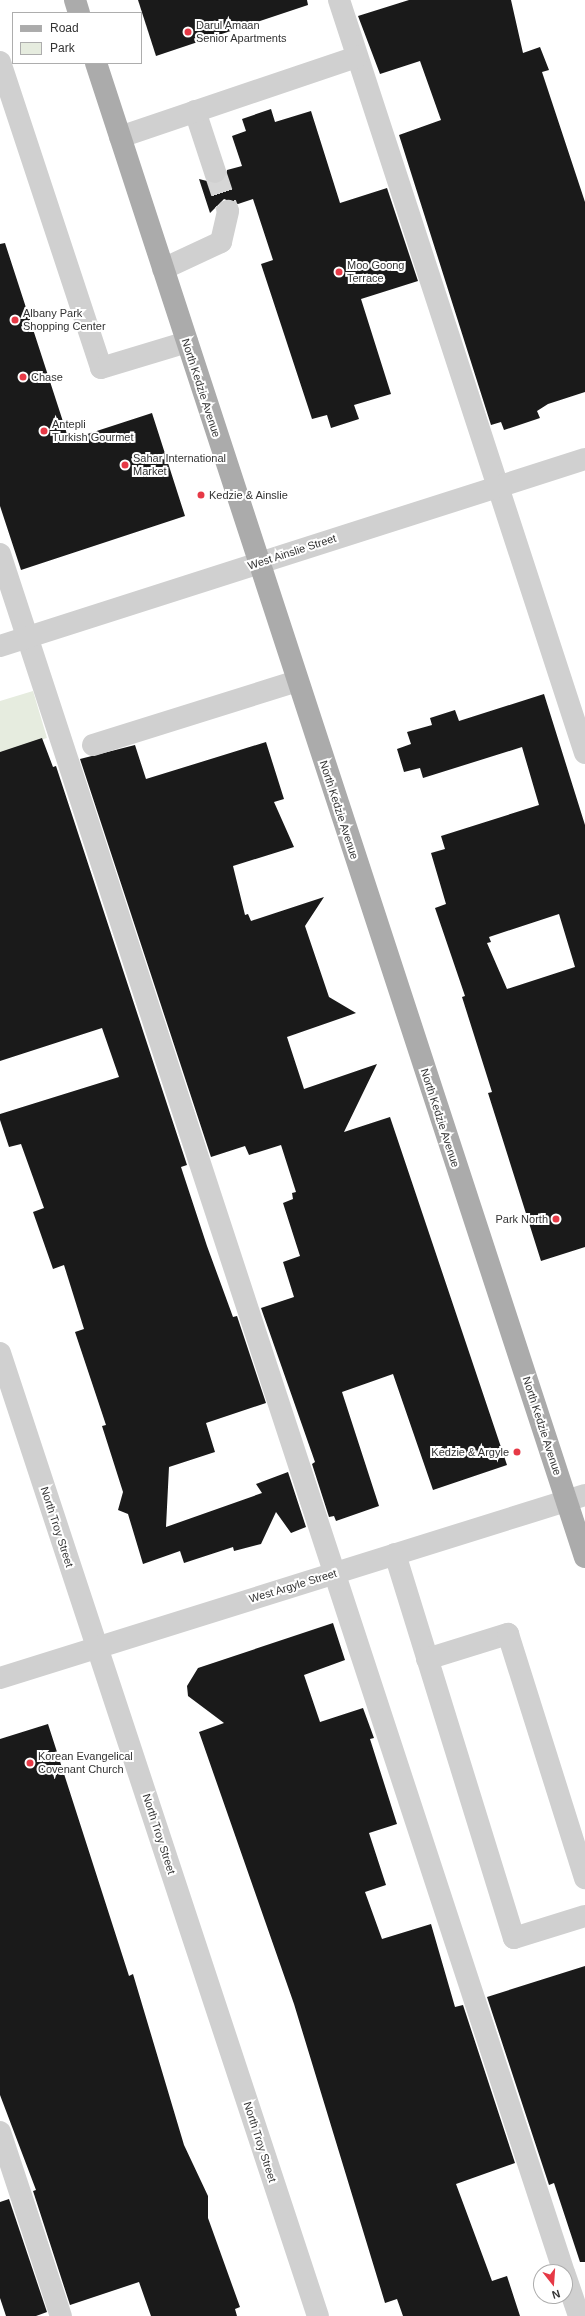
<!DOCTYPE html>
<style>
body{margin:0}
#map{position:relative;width:585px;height:2316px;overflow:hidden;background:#fff;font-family:Arial,sans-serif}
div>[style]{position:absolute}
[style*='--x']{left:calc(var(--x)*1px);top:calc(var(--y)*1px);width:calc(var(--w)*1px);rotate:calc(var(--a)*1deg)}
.green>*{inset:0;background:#e6ecdf}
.building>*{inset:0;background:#1a1a1a}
.minor-tunnel>*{height:22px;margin-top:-11px;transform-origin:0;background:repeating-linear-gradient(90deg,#d6d6d6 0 22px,transparent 0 33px)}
.minor>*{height:22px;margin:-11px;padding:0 11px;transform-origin:11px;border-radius:11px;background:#d0d0d0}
.major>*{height:22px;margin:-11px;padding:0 11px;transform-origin:11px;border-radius:11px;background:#ababab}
.dots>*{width:11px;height:11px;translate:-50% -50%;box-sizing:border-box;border:2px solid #fff;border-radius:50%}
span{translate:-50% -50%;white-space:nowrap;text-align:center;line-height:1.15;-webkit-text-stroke:4px #fff;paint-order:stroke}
.poi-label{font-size:11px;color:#333}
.left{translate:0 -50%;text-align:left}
.right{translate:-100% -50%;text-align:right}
.street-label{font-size:11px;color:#333}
.legend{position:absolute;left:12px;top:12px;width:130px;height:52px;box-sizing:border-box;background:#fff;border:1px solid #adadad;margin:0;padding:5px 7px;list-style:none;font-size:12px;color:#333}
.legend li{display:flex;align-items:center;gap:8px;height:20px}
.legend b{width:20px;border:1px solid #adadad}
.north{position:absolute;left:533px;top:2264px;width:40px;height:40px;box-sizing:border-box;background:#fff;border:1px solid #adadad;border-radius:50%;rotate:163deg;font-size:11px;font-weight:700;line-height:16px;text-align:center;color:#333}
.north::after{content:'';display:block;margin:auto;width:14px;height:18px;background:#e63946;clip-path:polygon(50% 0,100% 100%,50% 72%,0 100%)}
</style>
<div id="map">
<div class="green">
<i style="clip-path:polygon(33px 691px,47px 738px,0 752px,0 701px)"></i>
</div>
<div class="building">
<i style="clip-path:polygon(138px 0,307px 0,308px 5px,156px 56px)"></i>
<i style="clip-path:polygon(409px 0,511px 0,523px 53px,540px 47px,549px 70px,542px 72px,585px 202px,585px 392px,548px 404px,537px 411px,540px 418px,504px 430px,501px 422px,491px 425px,399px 135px,441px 120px,420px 61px,380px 74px,358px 16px)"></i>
<i style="clip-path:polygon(271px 109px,275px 122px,311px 111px,340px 203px,387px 188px,418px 281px,361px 299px,391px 394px,354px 405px,359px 419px,331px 428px,327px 415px,312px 419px,261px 264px,273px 260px,253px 199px,238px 204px,224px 199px,210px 213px,199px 179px,219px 184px,225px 180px,227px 170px,242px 166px,232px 136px,246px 131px,242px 119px)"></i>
<i style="clip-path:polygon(5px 243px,69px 440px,152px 413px,185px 516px,21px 570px,0 506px,0 244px)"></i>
<i style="clip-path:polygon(evenodd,544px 694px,585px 825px,585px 1247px,541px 1261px,488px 1093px,492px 1092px,462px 997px,465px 996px,435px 908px,446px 904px,431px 853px,445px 849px,441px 836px,539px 805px,522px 747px,423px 778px,420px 768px,404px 772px,397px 749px,411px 744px,407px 732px,432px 725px,430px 718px,455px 710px,459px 721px,544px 694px,559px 914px,575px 967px,507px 989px,487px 943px,491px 942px,489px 937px,559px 914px)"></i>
<i style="clip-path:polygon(42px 738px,53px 767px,56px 766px,187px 1165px,181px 1167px,207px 1246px,233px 1317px,237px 1316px,266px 1403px,206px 1423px,215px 1452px,169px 1467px,166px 1527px,262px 1493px,256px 1484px,288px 1472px,306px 1527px,291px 1533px,276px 1512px,261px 1544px,234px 1551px,233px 1547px,184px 1563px,180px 1551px,143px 1564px,128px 1514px,118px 1510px,123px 1492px,102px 1426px,106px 1425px,75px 1332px,84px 1329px,64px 1265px,53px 1269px,33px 1212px,44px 1208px,21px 1144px,9px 1147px,0 1120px,0 1114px,119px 1077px,102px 1028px,0 1061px,0 752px)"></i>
<i style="clip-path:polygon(266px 742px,284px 799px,274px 802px,294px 847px,233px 866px,245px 915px,248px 914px,251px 921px,324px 897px,305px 926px,329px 997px,356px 1013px,287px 1037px,304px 1089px,377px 1064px,344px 1132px,390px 1117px,507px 1465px,433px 1490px,393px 1374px,342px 1392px,379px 1506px,336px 1521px,334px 1516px,329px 1517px,312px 1464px,315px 1462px,261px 1308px,294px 1297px,283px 1262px,300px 1256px,283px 1203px,293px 1199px,292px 1193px,296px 1192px,281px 1145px,249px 1155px,245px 1146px,211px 1157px,80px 759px,135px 745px,146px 779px)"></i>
<i style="clip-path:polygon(333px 1623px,345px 1660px,304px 1675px,320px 1722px,363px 1708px,374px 1738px,370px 1739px,397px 1824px,369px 1833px,386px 1885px,365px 1892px,382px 1939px,431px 1924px,455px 2007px,463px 2005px,515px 2163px,456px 2184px,492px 2281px,507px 2276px,520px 2316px,403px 2316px,397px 2299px,385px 2303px,294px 2004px,199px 1732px,224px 1723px,188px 1696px,187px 1686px,198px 1668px)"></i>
<i style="clip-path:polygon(48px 1724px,129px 1976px,133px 1974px,184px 2145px,208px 2196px,208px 2218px,240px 2307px,235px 2309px,237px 2316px,151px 2316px,139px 2282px,70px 2305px,33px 2191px,36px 2190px,0 2095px,0 1739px)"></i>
<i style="clip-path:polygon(585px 1966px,585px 2262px,580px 2262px,554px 2183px,549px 2185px,487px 1997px)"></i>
<i style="clip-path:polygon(9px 2199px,47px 2312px,36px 2316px,6px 2316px,0 2298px,0 2202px)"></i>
</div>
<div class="minor-tunnel">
<i style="--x:215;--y:172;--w:41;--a:71.6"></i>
</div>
<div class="minor">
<i style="--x:339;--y:0;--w:792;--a:71.91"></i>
<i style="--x:0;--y:62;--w:322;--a:71.7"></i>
<i style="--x:101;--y:368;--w:90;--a:-16.8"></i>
<i style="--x:195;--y:111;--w:64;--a:71.8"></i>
<i style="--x:120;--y:137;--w:250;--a:-18.7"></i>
<i style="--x:163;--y:269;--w:64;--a:-25"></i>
<i style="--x:221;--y:242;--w:32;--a:-77"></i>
<i style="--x:0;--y:554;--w:1808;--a:71.83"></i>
<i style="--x:0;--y:646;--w:614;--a:-17.73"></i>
<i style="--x:93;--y:745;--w:214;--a:-17.4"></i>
<i style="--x:0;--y:1353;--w:1014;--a:71.73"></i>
<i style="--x:395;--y:1554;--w:402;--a:72.8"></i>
<i style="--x:514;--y:1938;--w:74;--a:-17.2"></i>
<i style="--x:427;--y:1659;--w:85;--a:-17.2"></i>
<i style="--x:508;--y:1634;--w:256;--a:72.5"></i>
<i style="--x:0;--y:1678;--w:613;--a:-17.37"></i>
<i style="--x:0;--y:2132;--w:194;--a:71.7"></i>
<i style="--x:565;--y:2275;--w:43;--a:71.1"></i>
</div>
<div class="major">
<i style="--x:75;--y:0;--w:14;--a:73"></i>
<i style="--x:96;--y:63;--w:1572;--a:71.88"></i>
</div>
<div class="dots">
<i style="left:188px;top:32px;background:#e63946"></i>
<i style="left:339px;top:272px;background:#e63946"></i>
<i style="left:15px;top:320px;background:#e63946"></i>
<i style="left:23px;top:377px;background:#e63946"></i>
<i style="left:44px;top:431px;background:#e63946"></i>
<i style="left:125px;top:465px;background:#e63946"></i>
<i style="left:201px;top:495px;background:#e63946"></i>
<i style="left:556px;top:1219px;background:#e63946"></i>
<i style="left:517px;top:1452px;background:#e63946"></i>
<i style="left:30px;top:1763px;background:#e63946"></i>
</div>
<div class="poi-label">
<span class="left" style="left:196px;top:32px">Darul Amaan<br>Senior Apartments</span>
<span class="left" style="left:347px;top:272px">Moo Goong<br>Terrace</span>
<span class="left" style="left:23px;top:320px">Albany Park<br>Shopping Center</span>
<span class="left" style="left:31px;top:377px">Chase</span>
<span class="left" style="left:52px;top:431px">Antepli<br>Turkish Gourmet</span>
<span class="left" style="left:133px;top:465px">Sahar International<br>Market</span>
<span class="left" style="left:209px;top:495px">Kedzie &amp; Ainslie</span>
<span class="right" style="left:548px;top:1219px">Park North</span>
<span class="right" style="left:509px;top:1452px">Kedzie &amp; Argyle</span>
<span class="left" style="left:38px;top:1763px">Korean Evangelical<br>Covenant Church</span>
</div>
<div class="street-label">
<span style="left:201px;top:388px;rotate:72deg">North Kedzie Avenue</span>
<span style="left:292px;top:552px;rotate:-18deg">West Ainslie Street</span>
<span style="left:339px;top:810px;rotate:72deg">North Kedzie Avenue</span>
<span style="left:440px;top:1118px;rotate:72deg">North Kedzie Avenue</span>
<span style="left:542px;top:1426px;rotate:72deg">North Kedzie Avenue</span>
<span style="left:57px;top:1527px;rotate:72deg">North Troy Street</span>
<span style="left:293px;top:1586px;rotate:-17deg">West Argyle Street</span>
<span style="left:159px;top:1834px;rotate:72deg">North Troy Street</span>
<span style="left:260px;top:2142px;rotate:72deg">North Troy Street</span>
</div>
<ul class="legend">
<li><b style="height:5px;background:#ababab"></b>Road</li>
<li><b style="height:11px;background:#e6ecdf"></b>Park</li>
</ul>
<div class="north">N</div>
</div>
